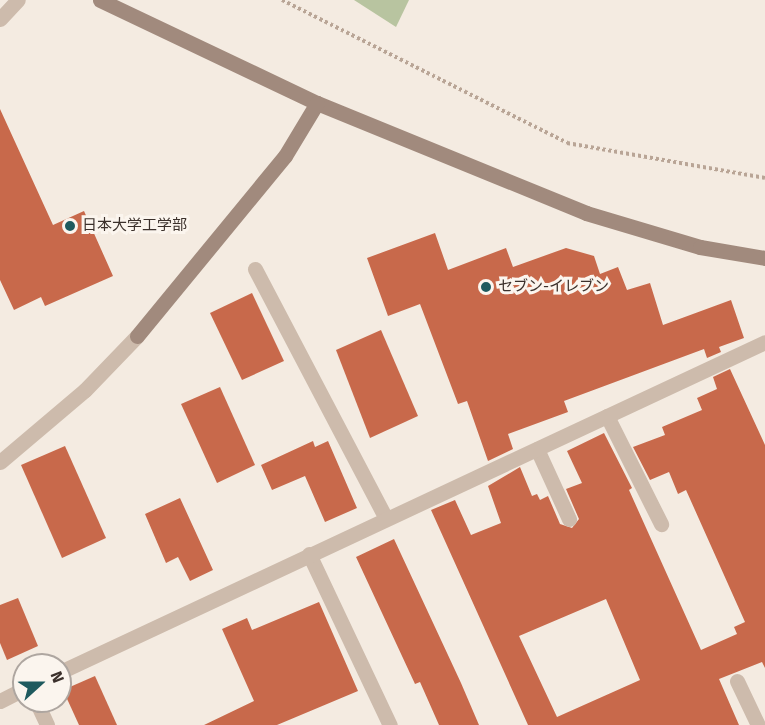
<!DOCTYPE html>
<meta charset="utf-8">
<style>
body{margin:0}
#map{position:relative;width:765px;height:725px;overflow:hidden;background:#f4ebe1;font-family:"Fira Sans","Noto Sans JP",sans-serif}
div>[style]{position:absolute}
[style*='--x']{left:calc(var(--x)*1px);top:calc(var(--y)*1px);width:calc(var(--w)*1px);rotate:calc(var(--a)*1deg)}
.green>*{inset:0;background:#b8c4a0}
.building>*{inset:0;background:#c8694b}
.path>*{height:4px;margin-top:-2px;transform-origin:0;background:repeating-linear-gradient(90deg,#b9a596 0 3px,transparent 0 6px)}
.lane>*{height:15px;margin:-7.5px;padding:0 7.5px;transform-origin:7.5px;border-radius:7.5px;background:#cdbbac}
.street>*{height:15px;margin:-7.5px;padding:0 7.5px;transform-origin:7.5px;border-radius:7.5px;background:#cdbbac}
.secondary>*{height:15px;margin:-7.5px;padding:0 7.5px;transform-origin:7.5px;border-radius:7.5px;background:#a18a7d}
.dots>*{width:16px;height:16px;translate:-50% -50%;box-sizing:border-box;border:3px solid #fbf5ee;border-radius:50%}
span{translate:-50% -50%;white-space:nowrap;text-align:center;line-height:1.15;-webkit-text-stroke:6px #fbf5ee;paint-order:stroke}
.poi-label{font-size:15px;color:#3b302b}
.left{translate:0 -50%;text-align:left}
.north{position:absolute;left:12px;top:653px;width:60px;height:60px;box-sizing:border-box;background:#fbf5ee;border:2px solid #aea6a0;border-radius:50%;rotate:69deg;font-size:16px;font-weight:700;line-height:24px;text-align:center;color:#3b302b}
.north::after{content:'';display:block;margin:auto;width:21px;height:27px;background:#1f5a5e;clip-path:polygon(50% 0,100% 100%,50% 72%,0 100%)}
</style>
<div id="map">
<div class="green">
<i style="clip-path:polygon(354px 0,409px 0,396px 27px)"></i>
</div>
<div class="building">
<i style="clip-path:polygon(0 109px,53px 225px,84px 211px,113px 276px,45px 306px,41px 297px,14px 310px,0 280px)"></i>
<i style="clip-path:polygon(435px 233px,448px 270px,506px 248px,513px 267px,566px 248px,594px 256px,600px 274px,618px 267px,627px 290px,650px 283px,663px 325px,731px 300px,744px 338px,719px 347px,721px 352px,707px 358px,704px 349px,564px 401px,568px 412px,508px 434px,513px 449px,488px 461px,467px 401px,458px 404px,420px 304px,388px 316px,367px 258px)"></i>
<i style="clip-path:polygon(252px 293px,284px 361px,242px 380px,210px 313px)"></i>
<i style="clip-path:polygon(381px 330px,418px 416px,370px 438px,336px 350px)"></i>
<i style="clip-path:polygon(evenodd,730px 369px,765px 445px,765px 668px,762px 662px,719px 679px,739px 725px,528px 725px,431px 510px,455px 500px,471px 535px,501px 523px,488px 486px,520px 467px,532px 496px,537px 494px,540px 500px,548px 496px,560px 524px,572px 528px,579px 519px,566px 489px,582px 483px,567px 451px,604px 433px,632px 488px,629px 490px,701px 650px,737px 634px,734px 627px,745px 622px,686px 490px,678px 494px,669px 472px,650px 480px,633px 447px,665px 435px,662px 427px,702px 410px,697px 398px,717px 389px,713px 377px,730px 369px,606px 599px,640px 680px,557px 717px,519px 636px,606px 599px)"></i>
<i style="clip-path:polygon(220px 387px,255px 465px,217px 483px,181px 404px)"></i>
<i style="clip-path:polygon(313px 441px,315px 447px,328px 441px,357px 508px,325px 522px,305px 476px,272px 490px,261px 465px)"></i>
<i style="clip-path:polygon(65px 446px,106px 538px,62px 558px,21px 465px)"></i>
<i style="clip-path:polygon(180px 498px,213px 570px,190px 581px,178px 557px,166px 563px,145px 514px)"></i>
<i style="clip-path:polygon(394px 539px,461px 683px,479px 725px,439px 725px,420px 682px,415px 684px,356px 557px)"></i>
<i style="clip-path:polygon(18px 598px,38px 646px,7px 660px,0 643px,0 605px)"></i>
<i style="clip-path:polygon(319px 602px,358px 691px,277px 725px,204px 725px,254px 701px,222px 629px,247px 618px,252px 630px)"></i>
<i style="clip-path:polygon(95px 676px,117px 725px,79px 725px,63px 690px)"></i>
</div>
<div class="path">
<i style="--x:282;--y:0;--w:319;--a:26.6"></i>
<i style="--x:567;--y:143;--w:201;--a:10"></i>
</div>
<div class="lane">
<i style="--x:0;--y:19;--w:26;--a:-47"></i>
</div>
<div class="street">
<i style="--x:255;--y:269;--w:282;--a:62.3"></i>
<i style="--x:607;--y:416;--w:121;--a:63.4"></i>
<i style="--x:537;--y:449;--w:77;--a:65.4"></i>
<i style="--x:0;--y:462;--w:111;--a:-40.3"></i>
<i style="--x:85;--y:390;--w:75;--a:-46.1"></i>
<i style="--x:309;--y:554;--w:189;--a:64.7"></i>
<i style="--x:60;--y:672;--w:778;--a:-25.08"></i>
<i style="--x:737;--y:681;--w:49;--a:64.5"></i>
<i style="--x:0;--y:701;--w:27;--a:-27"></i>
<i style="--x:36;--y:701;--w:26;--a:65"></i>
</div>
<div class="secondary">
<i style="--x:100;--y:0;--w:240;--a:25.4"></i>
<i style="--x:317;--y:103;--w:291;--a:22.2"></i>
<i style="--x:586;--y:213;--w:119;--a:16.6"></i>
<i style="--x:700;--y:247;--w:66;--a:9.6"></i>
<i style="--x:137;--y:336;--w:233;--a:-50.6"></i>
<i style="--x:285;--y:156;--w:62;--a:-58.9"></i>
</div>
<div class="dots">
<i style="left:70px;top:226px;background:#1f5a5e"></i>
<i style="left:486px;top:287px;background:#1f5a5e"></i>
</div>
<div class="poi-label">
<span class="left" style="left:82px;top:226px">日本大学工学部</span>
<span class="left" style="left:498px;top:287px">セブン-イレブン</span>
</div>
<div class="north">N</div>
</div>
